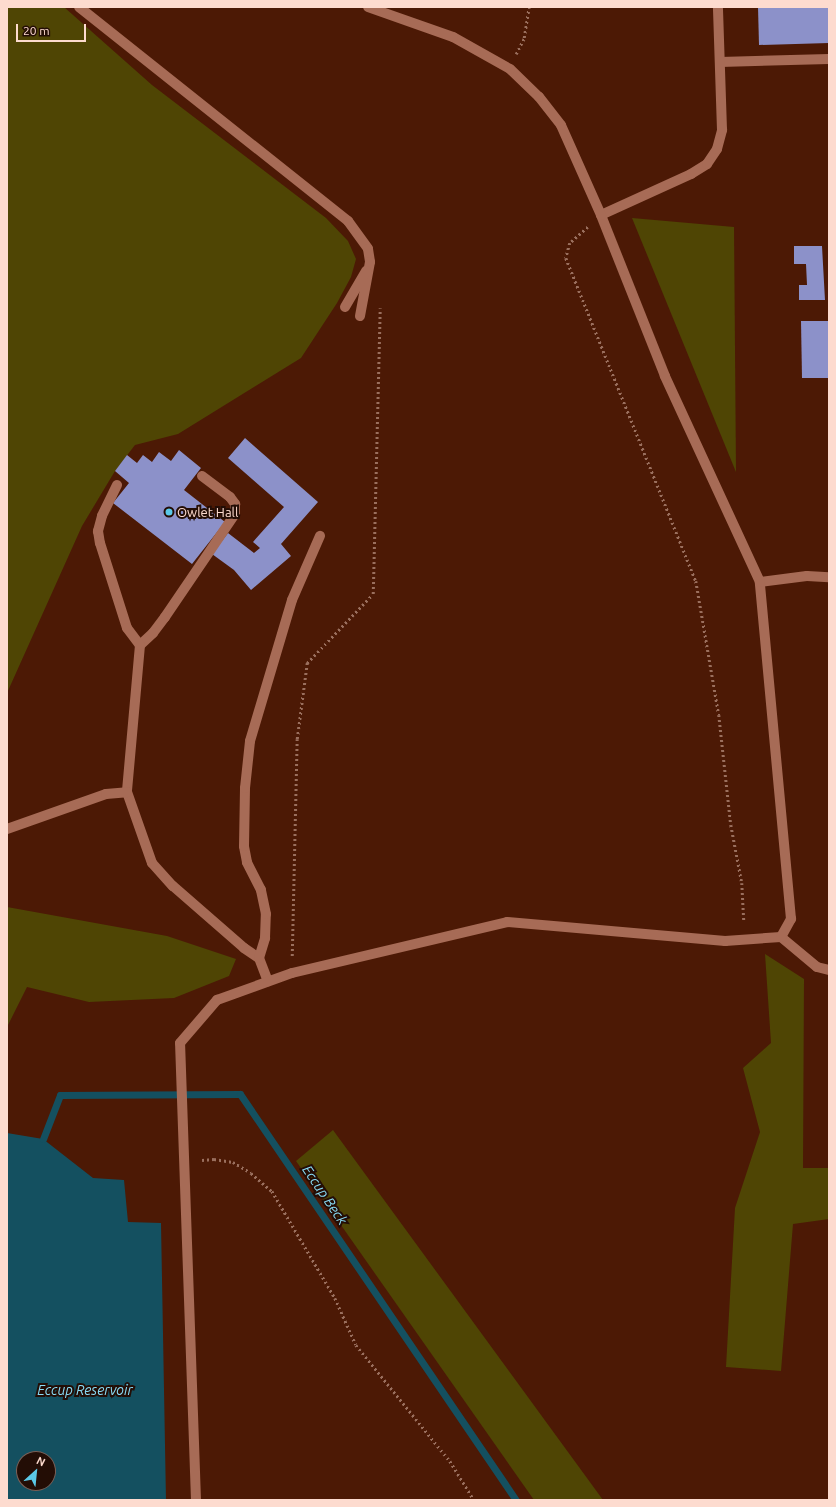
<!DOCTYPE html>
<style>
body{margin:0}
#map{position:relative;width:836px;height:1507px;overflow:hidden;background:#4c1905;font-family:Ubuntu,sans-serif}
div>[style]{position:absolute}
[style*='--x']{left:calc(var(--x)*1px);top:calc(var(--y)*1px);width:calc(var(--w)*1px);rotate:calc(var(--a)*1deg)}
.green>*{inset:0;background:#4f4504}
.water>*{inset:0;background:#145060}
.stream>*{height:7px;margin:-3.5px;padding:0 3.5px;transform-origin:3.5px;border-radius:3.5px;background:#145060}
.building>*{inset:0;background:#8c91c9}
.path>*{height:2.5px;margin-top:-1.25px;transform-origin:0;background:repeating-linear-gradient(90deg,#9a6f5e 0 2px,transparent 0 5px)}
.service>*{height:10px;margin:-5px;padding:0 5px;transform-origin:5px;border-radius:5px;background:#a76b56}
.dots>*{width:11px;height:11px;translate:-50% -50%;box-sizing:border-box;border:2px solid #230d05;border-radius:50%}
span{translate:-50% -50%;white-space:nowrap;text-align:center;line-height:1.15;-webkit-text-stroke:4px #230d05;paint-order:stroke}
.poi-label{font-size:13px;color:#fddbcf}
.left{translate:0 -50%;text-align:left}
.water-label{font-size:14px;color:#89dcf6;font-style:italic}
.frame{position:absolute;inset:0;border:8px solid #fddbcf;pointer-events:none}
.north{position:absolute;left:16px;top:1451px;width:40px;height:40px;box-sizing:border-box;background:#230d05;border:1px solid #7a5f56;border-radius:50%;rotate:27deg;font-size:11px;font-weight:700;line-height:16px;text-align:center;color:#fddbcf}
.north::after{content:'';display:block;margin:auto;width:14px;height:18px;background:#5bc8e7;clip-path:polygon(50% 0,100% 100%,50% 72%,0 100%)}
.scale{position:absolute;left:16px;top:24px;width:70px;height:18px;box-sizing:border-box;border:2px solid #fddbcf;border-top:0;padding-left:5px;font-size:12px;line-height:14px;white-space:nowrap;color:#fddbcf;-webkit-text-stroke:3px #230d05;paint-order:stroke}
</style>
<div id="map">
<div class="green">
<i style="clip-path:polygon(7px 7px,64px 7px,152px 85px,326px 218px,348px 241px,356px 259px,351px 277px,337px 303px,301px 358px,178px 434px,135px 445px,115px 471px,82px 526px,7px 693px)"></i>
<i style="clip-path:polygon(632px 218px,734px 227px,736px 472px)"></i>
<i style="clip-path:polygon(7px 907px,167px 936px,236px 959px,229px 976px,174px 998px,89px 1002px,27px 987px,7px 1027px)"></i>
<i style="clip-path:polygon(765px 954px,804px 979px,803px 1168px,829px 1168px,829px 1219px,793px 1224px,781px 1371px,726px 1367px,735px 1208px,760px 1132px,743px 1068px,771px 1043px)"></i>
<i style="clip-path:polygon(333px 1130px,603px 1500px,534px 1500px,296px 1161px)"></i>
</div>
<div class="water">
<i style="clip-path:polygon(evenodd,7px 1133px,43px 1139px,93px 1178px,124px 1180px,128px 1222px,161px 1223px,166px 1500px,7px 1500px,7px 1133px,24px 1459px,48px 1459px,48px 1483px,24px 1483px,24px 1459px)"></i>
</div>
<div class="stream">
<i style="--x:43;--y:1139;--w:47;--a:-68.9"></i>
<i style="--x:60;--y:1095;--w:180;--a:-0.3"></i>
<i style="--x:240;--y:1094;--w:491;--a:55.8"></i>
</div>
<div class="building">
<i style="clip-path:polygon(758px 7px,829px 7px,829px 43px,759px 45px)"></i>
<i style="clip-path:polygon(794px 246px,822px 246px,825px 300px,799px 300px,799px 285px,807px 285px,806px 264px,794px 264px)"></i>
<i style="clip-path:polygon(801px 321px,829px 321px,829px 378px,802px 378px)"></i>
<i style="clip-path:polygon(245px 438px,318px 502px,281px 544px,291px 556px,251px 590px,234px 570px,212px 554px,228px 533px,254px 553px,260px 548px,253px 542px,284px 507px,228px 458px)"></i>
<i style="clip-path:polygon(179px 450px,201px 468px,184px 490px,225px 522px,192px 564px,113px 503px,129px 483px,115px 471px,127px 455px,137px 463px,143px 455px,152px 462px,159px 452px,171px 461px)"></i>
</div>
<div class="path">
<i style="--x:516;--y:54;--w:18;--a:-63"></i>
<i style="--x:524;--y:38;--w:31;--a:-81"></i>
<i style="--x:588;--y:227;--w:24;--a:138"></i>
<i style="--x:570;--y:243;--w:16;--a:105"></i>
<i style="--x:566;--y:258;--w:348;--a:68.1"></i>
<i style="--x:696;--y:581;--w:136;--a:80.3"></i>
<i style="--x:719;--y:715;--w:111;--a:83.8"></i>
<i style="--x:731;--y:825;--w:59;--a:79.3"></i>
<i style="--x:742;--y:883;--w:39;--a:87"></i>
<i style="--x:292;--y:956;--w:217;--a:-88.7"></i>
<i style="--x:297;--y:739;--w:77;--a:-82.5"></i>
<i style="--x:307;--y:663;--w:95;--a:-46.3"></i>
<i style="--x:373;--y:594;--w:286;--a:-88.6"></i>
<i style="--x:202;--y:1160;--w:12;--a:-5"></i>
<i style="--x:214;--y:1159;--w:19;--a:9"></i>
<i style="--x:233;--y:1162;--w:21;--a:31"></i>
<i style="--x:251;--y:1173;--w:28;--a:41"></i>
<i style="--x:272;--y:1191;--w:124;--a:59.5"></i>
<i style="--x:335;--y:1298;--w:51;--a:65.9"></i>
<i style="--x:356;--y:1345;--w:149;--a:51"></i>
<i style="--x:450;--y:1461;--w:46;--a:58.4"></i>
</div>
<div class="service">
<i style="--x:79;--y:7;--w:344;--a:38.5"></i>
<i style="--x:348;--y:221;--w:34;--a:54"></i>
<i style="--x:368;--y:249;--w:13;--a:81"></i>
<i style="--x:370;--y:262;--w:55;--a:100.5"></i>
<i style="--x:720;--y:62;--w:109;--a:-1.6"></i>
<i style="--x:601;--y:215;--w:99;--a:-24.5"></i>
<i style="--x:691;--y:174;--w:19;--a:-32"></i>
<i style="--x:707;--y:164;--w:18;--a:-56"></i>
<i style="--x:717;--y:149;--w:20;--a:-75"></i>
<i style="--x:722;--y:130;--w:123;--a:-91.9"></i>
<i style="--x:345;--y:307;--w:42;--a:-59.7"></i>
<i style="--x:202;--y:476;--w:35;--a:37"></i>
<i style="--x:230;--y:497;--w:9;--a:54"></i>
<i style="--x:235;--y:504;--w:10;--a:90"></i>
<i style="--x:235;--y:514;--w:125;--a:124.2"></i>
<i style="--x:165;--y:617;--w:20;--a:127"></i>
<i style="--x:153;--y:633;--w:18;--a:137"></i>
<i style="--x:140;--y:645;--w:148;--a:95.1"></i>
<i style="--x:127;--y:792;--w:75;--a:70.6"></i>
<i style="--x:152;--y:863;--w:31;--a:48"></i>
<i style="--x:173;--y:886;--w:94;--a:41.1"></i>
<i style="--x:244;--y:948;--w:18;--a:34"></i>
<i style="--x:259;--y:958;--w:25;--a:69"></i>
<i style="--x:117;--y:485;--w:34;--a:116"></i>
<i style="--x:102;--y:516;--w:16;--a:105"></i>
<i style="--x:98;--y:531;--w:12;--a:81"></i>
<i style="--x:100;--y:543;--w:89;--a:72.4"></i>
<i style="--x:127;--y:628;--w:21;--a:53"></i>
<i style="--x:760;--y:582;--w:47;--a:-7.3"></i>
<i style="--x:807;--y:576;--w:22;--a:3"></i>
<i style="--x:7;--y:829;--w:105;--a:-19.5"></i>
<i style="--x:106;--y:794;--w:21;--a:-5"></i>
<i style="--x:781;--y:937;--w:47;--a:39.8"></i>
<i style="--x:817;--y:967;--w:12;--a:14"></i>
<i style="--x:259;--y:958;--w:21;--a:-73"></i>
<i style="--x:265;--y:938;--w:24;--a:-88"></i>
<i style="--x:266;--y:914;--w:25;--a:-102"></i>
<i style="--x:261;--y:890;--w:31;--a:-117"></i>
<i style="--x:247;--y:862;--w:16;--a:-101"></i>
<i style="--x:244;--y:846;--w:58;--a:-89"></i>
<i style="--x:245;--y:788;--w:47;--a:-83.9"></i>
<i style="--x:250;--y:741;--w:147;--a:-73.4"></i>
<i style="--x:292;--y:600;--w:70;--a:-66.4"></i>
<i style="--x:196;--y:1500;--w:457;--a:-92"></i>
<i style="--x:180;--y:1043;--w:57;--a:-49.3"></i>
<i style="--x:217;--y:1000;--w:80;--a:-19.8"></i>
<i style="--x:292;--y:973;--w:221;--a:-13.3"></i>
<i style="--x:507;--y:922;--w:219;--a:5"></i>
<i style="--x:725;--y:941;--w:56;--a:-4.1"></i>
<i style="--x:781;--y:937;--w:21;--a:-61"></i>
<i style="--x:791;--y:919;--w:338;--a:-95.3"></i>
<i style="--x:760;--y:582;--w:227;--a:-114.8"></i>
<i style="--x:665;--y:376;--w:173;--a:-111.7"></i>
<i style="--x:601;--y:215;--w:98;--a:-114"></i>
<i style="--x:561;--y:125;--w:36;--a:-128"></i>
<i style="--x:539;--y:97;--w:40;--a:-136"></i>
<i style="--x:510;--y:69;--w:65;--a:-150.7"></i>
<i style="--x:453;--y:37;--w:90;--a:-160.6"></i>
</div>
<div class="dots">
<i style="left:169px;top:512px;background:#5bc8e7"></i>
</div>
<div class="poi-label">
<span class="left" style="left:177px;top:512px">Owlet Hall</span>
</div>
<div class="water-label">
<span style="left:325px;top:1195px;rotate:56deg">Eccup Beck</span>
<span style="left:85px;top:1390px">Eccup Reservoir</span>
</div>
<div class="frame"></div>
<div class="north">N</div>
<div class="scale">20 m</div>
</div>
